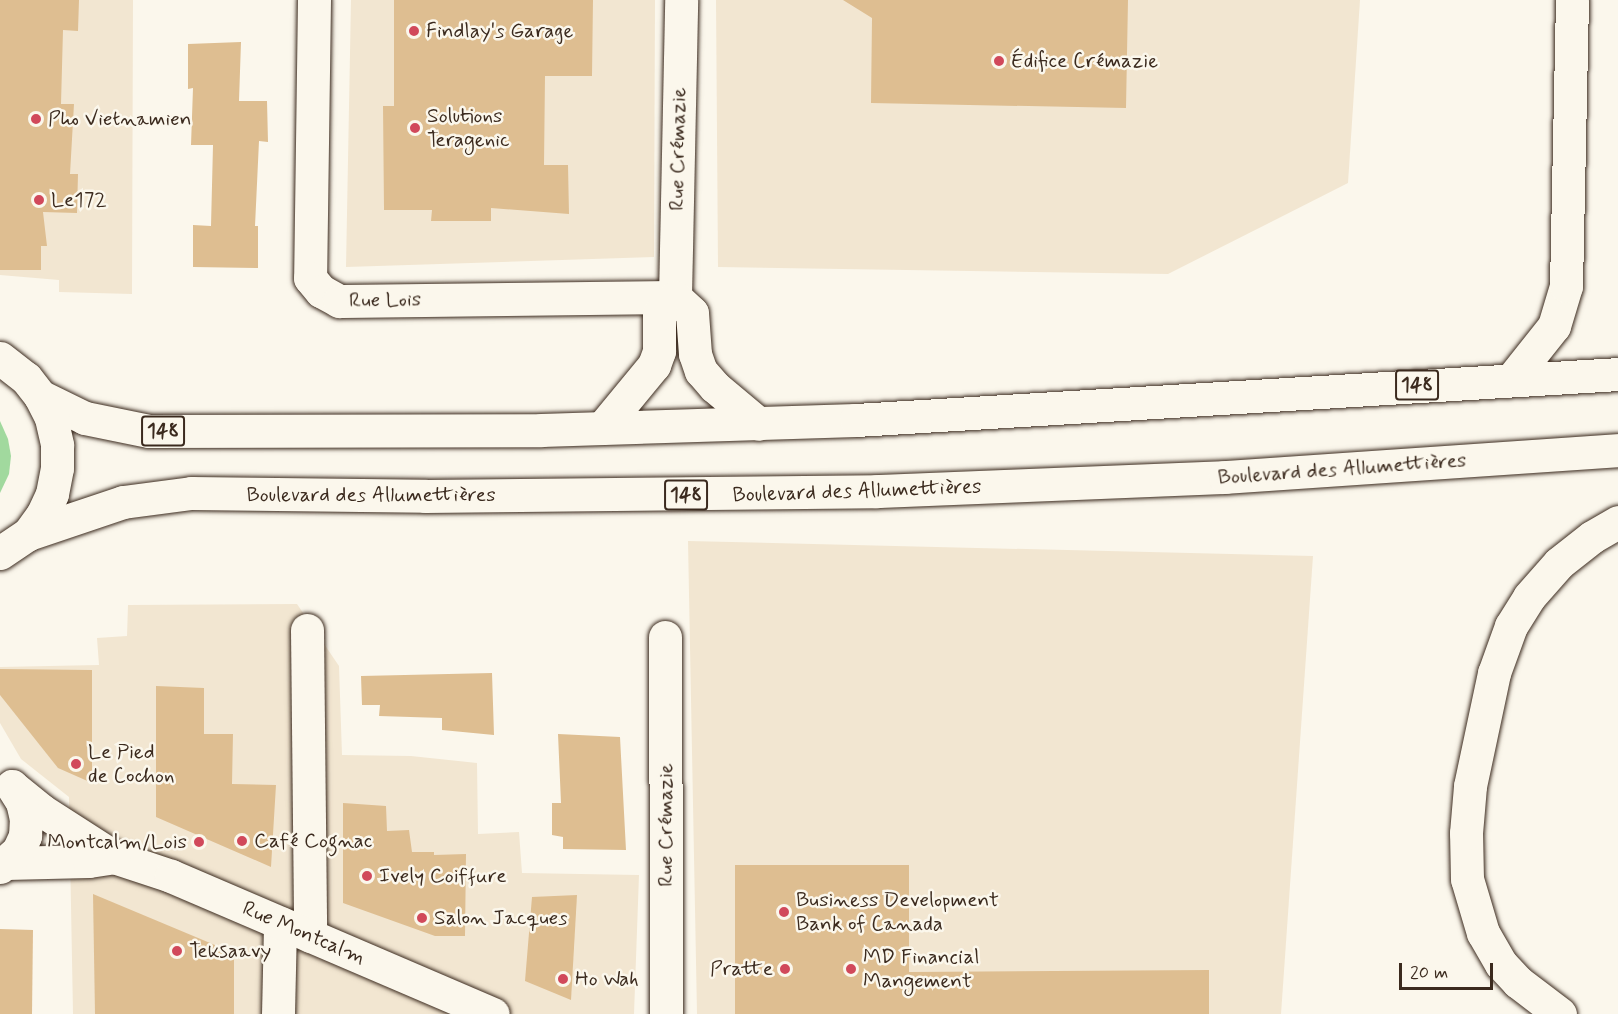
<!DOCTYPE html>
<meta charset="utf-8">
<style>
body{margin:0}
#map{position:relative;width:1618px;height:1014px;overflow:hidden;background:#fbf7ec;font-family:Mynerve,sans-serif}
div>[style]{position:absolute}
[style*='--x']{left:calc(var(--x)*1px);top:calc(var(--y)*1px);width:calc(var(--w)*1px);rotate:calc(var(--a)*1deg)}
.built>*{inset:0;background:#f2e6d1}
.green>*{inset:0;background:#a1d99e}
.building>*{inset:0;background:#debe91}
.roads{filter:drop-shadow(0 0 2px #3b2a1e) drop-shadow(0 0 2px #3b2a1e)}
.minor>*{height:33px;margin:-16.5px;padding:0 16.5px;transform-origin:16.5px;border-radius:16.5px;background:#fbf7ec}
.secondary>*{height:33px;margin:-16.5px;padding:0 16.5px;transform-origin:16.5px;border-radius:16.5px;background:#fbf7ec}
.primary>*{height:33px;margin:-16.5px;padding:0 16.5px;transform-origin:16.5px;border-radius:16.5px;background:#fbf7ec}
.motorway>*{height:33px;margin:-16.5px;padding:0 16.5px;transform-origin:16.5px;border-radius:16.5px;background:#fbf7ec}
.dots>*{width:16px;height:16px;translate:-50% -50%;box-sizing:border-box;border:3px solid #fbf7ec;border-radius:50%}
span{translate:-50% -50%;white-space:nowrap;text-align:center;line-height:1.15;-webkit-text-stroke:5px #fbf7ec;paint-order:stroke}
.shield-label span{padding:2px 4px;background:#fbf7ec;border:2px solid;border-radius:4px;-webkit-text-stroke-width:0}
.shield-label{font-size:20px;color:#3b2a1e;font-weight:700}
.poi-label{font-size:21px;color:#3b2a1e}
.left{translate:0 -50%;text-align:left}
.right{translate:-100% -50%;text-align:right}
.street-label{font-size:21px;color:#3b2a1e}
.scale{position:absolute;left:1399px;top:963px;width:94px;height:27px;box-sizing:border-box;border:3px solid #3b2a1e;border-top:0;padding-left:8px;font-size:18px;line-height:21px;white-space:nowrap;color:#3b2a1e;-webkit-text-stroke:4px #fbf7ec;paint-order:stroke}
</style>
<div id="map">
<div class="built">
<i style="clip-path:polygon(0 0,133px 0,132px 294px,59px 292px,59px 280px,0 275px)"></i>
<i style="clip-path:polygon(351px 0,655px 0,654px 257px,346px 267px)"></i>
<i style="clip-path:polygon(716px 0,1360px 0,1348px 183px,1168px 274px,718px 267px)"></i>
<i style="clip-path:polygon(688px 541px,1313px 556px,1281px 1014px,697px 1014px)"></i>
<i style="clip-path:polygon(297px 604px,339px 666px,342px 755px,411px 756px,477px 763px,478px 834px,519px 832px,522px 873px,639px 875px,634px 1014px,73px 1014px,69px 797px,21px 759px,0 723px,0 667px,99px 665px,97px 638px,127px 636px,128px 605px)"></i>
</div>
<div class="green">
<i style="clip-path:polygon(0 421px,8px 439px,11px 456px,9px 474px,0 493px)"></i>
</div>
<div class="building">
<i style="clip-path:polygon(0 0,79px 0,78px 31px,63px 30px,61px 104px,74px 104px,70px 174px,78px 174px,77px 213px,43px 212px,47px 246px,41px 246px,41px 270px,0 270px)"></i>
<i style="clip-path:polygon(394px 0,593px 0,592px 76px,545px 76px,544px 165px,568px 165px,569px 214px,491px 208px,491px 221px,431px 221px,432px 210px,384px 210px,383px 106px,394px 106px)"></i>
<i style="clip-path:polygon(843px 0,1128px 0,1126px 108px,871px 103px,872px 18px)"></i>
<i style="clip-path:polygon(241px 42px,239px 101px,267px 101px,268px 142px,259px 141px,255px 226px,258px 226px,258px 268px,193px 267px,193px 225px,211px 226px,213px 145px,191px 145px,193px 88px,188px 89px,188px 44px)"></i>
<i style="clip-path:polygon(0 669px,92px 670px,92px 783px,58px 768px,0 695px)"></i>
<i style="clip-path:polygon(492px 673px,494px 735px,442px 730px,442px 718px,379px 716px,380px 705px,362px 705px,361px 676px)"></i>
<i style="clip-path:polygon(156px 686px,204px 688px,204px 734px,233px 734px,232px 784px,276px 785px,271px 867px,156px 817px)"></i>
<i style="clip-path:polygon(558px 734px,620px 737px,626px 850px,563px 849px,563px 837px,552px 835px,552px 803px,561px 803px)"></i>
<i style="clip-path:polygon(343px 803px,386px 806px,387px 831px,409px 830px,412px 852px,434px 852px,434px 855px,466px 854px,465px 936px,435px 936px,343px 903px)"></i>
<i style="clip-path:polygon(735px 865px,909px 865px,909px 972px,1209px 970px,1209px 1014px,735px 1014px)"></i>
<i style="clip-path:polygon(93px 894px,234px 953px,234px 1014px,95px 1014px)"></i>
<i style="clip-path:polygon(577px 895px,571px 1000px,525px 981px,532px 897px)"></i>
<i style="clip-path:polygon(0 929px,33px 930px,32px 1014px,0 1014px)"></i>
</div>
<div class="roads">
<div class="minor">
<i style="--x:314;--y:0;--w:278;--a:90.8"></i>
<i style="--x:310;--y:278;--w:17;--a:50"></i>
<i style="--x:321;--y:291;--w:21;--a:29"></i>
<i style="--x:339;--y:301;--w:336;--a:-0.7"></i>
<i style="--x:675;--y:297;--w:297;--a:-88.8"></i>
<i style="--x:307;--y:630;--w:306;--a:89.4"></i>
<i style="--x:665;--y:637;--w:377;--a:89.8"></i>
<i style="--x:278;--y:1014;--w:91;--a:-88.7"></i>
</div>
<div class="secondary">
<i style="--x:14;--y:788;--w:35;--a:39"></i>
<i style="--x:41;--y:810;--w:87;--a:32.8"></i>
<i style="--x:114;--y:857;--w:60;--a:18.4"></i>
<i style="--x:171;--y:876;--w:350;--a:23.2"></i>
<i style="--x:6;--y:863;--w:83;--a:-1.4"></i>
<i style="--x:89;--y:861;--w:25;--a:-9"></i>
<i style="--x:0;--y:867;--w:24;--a:-42"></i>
<i style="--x:18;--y:851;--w:17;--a:-65"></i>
<i style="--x:25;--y:836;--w:17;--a:-87"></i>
<i style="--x:26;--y:819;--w:17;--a:-103"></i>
<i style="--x:22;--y:802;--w:19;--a:-122"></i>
</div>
<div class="primary">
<i style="--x:0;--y:358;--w:33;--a:38"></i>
<i style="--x:26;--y:378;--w:23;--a:52"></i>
<i style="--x:40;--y:396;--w:25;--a:63"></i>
<i style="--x:51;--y:418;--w:28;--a:77"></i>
<i style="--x:57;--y:445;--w:23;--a:90"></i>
<i style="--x:57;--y:468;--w:26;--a:101"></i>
<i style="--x:52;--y:494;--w:23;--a:115"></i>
<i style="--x:42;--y:515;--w:24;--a:126"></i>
<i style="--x:28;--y:534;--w:34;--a:146"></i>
<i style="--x:40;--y:396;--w:50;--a:26.1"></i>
<i style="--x:85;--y:418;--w:65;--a:11.5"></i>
<i style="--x:149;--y:431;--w:392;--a:-0.1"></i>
<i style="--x:541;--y:430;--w:315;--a:-1.8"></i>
<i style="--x:856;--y:420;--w:763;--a:-3.45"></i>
<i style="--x:602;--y:428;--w:82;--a:-50.5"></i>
<i style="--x:654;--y:365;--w:15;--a:-70"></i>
<i style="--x:659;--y:351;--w:37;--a:-90"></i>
<i style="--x:659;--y:314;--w:23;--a:-47"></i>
<i style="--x:675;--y:297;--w:23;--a:43"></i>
<i style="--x:692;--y:313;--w:41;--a:85.8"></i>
<i style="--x:695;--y:354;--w:18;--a:71"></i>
<i style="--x:701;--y:371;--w:21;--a:49"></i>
<i style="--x:715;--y:387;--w:57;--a:40.1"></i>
<i style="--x:28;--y:534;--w:100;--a:-18.6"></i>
<i style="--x:123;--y:502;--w:69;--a:-7.5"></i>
<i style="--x:191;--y:493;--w:234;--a:0.7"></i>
<i style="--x:425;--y:496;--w:452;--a:-0.6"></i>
<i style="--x:877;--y:491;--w:348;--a:-2.3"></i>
<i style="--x:1225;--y:477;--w:394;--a:-3.9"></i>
</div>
<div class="motorway">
<i style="--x:1511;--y:380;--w:69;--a:-51.5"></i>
<i style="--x:1554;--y:326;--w:42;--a:-73.3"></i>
<i style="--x:1566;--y:286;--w:286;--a:-88.8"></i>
<i style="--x:1560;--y:1014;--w:53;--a:-142.7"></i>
<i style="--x:1518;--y:982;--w:25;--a:-133"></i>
<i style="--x:1501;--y:964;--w:36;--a:-120"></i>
<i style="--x:1483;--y:933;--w:56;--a:-106.5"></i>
<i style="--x:1467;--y:879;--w:46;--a:-91.2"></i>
<i style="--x:1466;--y:833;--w:47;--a:-85.1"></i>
<i style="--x:1470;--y:786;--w:116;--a:-78"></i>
<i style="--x:1494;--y:673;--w:50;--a:-70.1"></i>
<i style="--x:1511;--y:626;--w:34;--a:-58"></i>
<i style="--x:1529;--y:597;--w:45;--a:-48.6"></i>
<i style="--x:1559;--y:563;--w:42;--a:-38.2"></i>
<i style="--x:1592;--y:537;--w:30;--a:-30"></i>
</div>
</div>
<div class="dots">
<i style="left:414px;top:31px;background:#d1495b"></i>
<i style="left:999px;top:61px;background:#d1495b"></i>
<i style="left:36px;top:119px;background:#d1495b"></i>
<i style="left:415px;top:128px;background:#d1495b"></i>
<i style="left:39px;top:200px;background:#d1495b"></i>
<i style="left:76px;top:764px;background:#d1495b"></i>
<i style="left:242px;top:841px;background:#d1495b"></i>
<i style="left:199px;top:842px;background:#d1495b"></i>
<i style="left:367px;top:876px;background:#d1495b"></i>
<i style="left:784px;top:912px;background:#d1495b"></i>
<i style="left:422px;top:918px;background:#d1495b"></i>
<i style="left:177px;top:951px;background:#d1495b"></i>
<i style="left:785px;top:969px;background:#d1495b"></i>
<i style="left:851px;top:969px;background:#d1495b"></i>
<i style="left:563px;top:979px;background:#d1495b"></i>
</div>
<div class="shield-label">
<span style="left:1417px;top:385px">148</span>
<span style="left:163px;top:431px">148</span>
<span style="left:686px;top:495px">148</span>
</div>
<div class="poi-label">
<span class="left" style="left:426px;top:31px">Findlay's Garage</span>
<span class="left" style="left:1011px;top:61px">Édifice Crémazie</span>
<span class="left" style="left:427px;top:128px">Solutions<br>Teragenic</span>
<span class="left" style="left:48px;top:119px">Pho Vietnamien</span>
<span class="left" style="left:51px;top:200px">Le172</span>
<span class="left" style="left:88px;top:764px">Le Pied<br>de Cochon</span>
<span class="left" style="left:254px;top:841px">Café Cognac</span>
<span class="right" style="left:187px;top:842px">Montcalm/Lois</span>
<span class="left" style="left:379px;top:876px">Ively Coiffure</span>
<span class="left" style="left:796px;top:912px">Business Development<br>Bank of Canada</span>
<span class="left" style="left:434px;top:918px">Salon Jacques</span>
<span class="left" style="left:189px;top:951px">Teksaavy</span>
<span class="left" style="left:863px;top:969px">MD Financial<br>Mangement</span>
<span class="right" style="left:773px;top:969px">Pratte</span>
<span class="left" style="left:575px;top:979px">Ho Wah</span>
</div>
<div class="street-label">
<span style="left:678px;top:149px;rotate:-89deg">Rue Crémazie</span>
<span style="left:385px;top:300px;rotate:-1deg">Rue Lois</span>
<span style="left:1342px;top:469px;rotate:-4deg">Boulevard des Allumettières</span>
<span style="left:857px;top:491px;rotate:-2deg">Boulevard des Allumettières</span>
<span style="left:371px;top:495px">Boulevard des Allumettières</span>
<span style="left:666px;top:825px;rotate:-90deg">Rue Crémazie</span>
<span style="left:304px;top:933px;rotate:23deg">Rue Montcalm</span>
</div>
<div class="scale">20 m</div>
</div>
